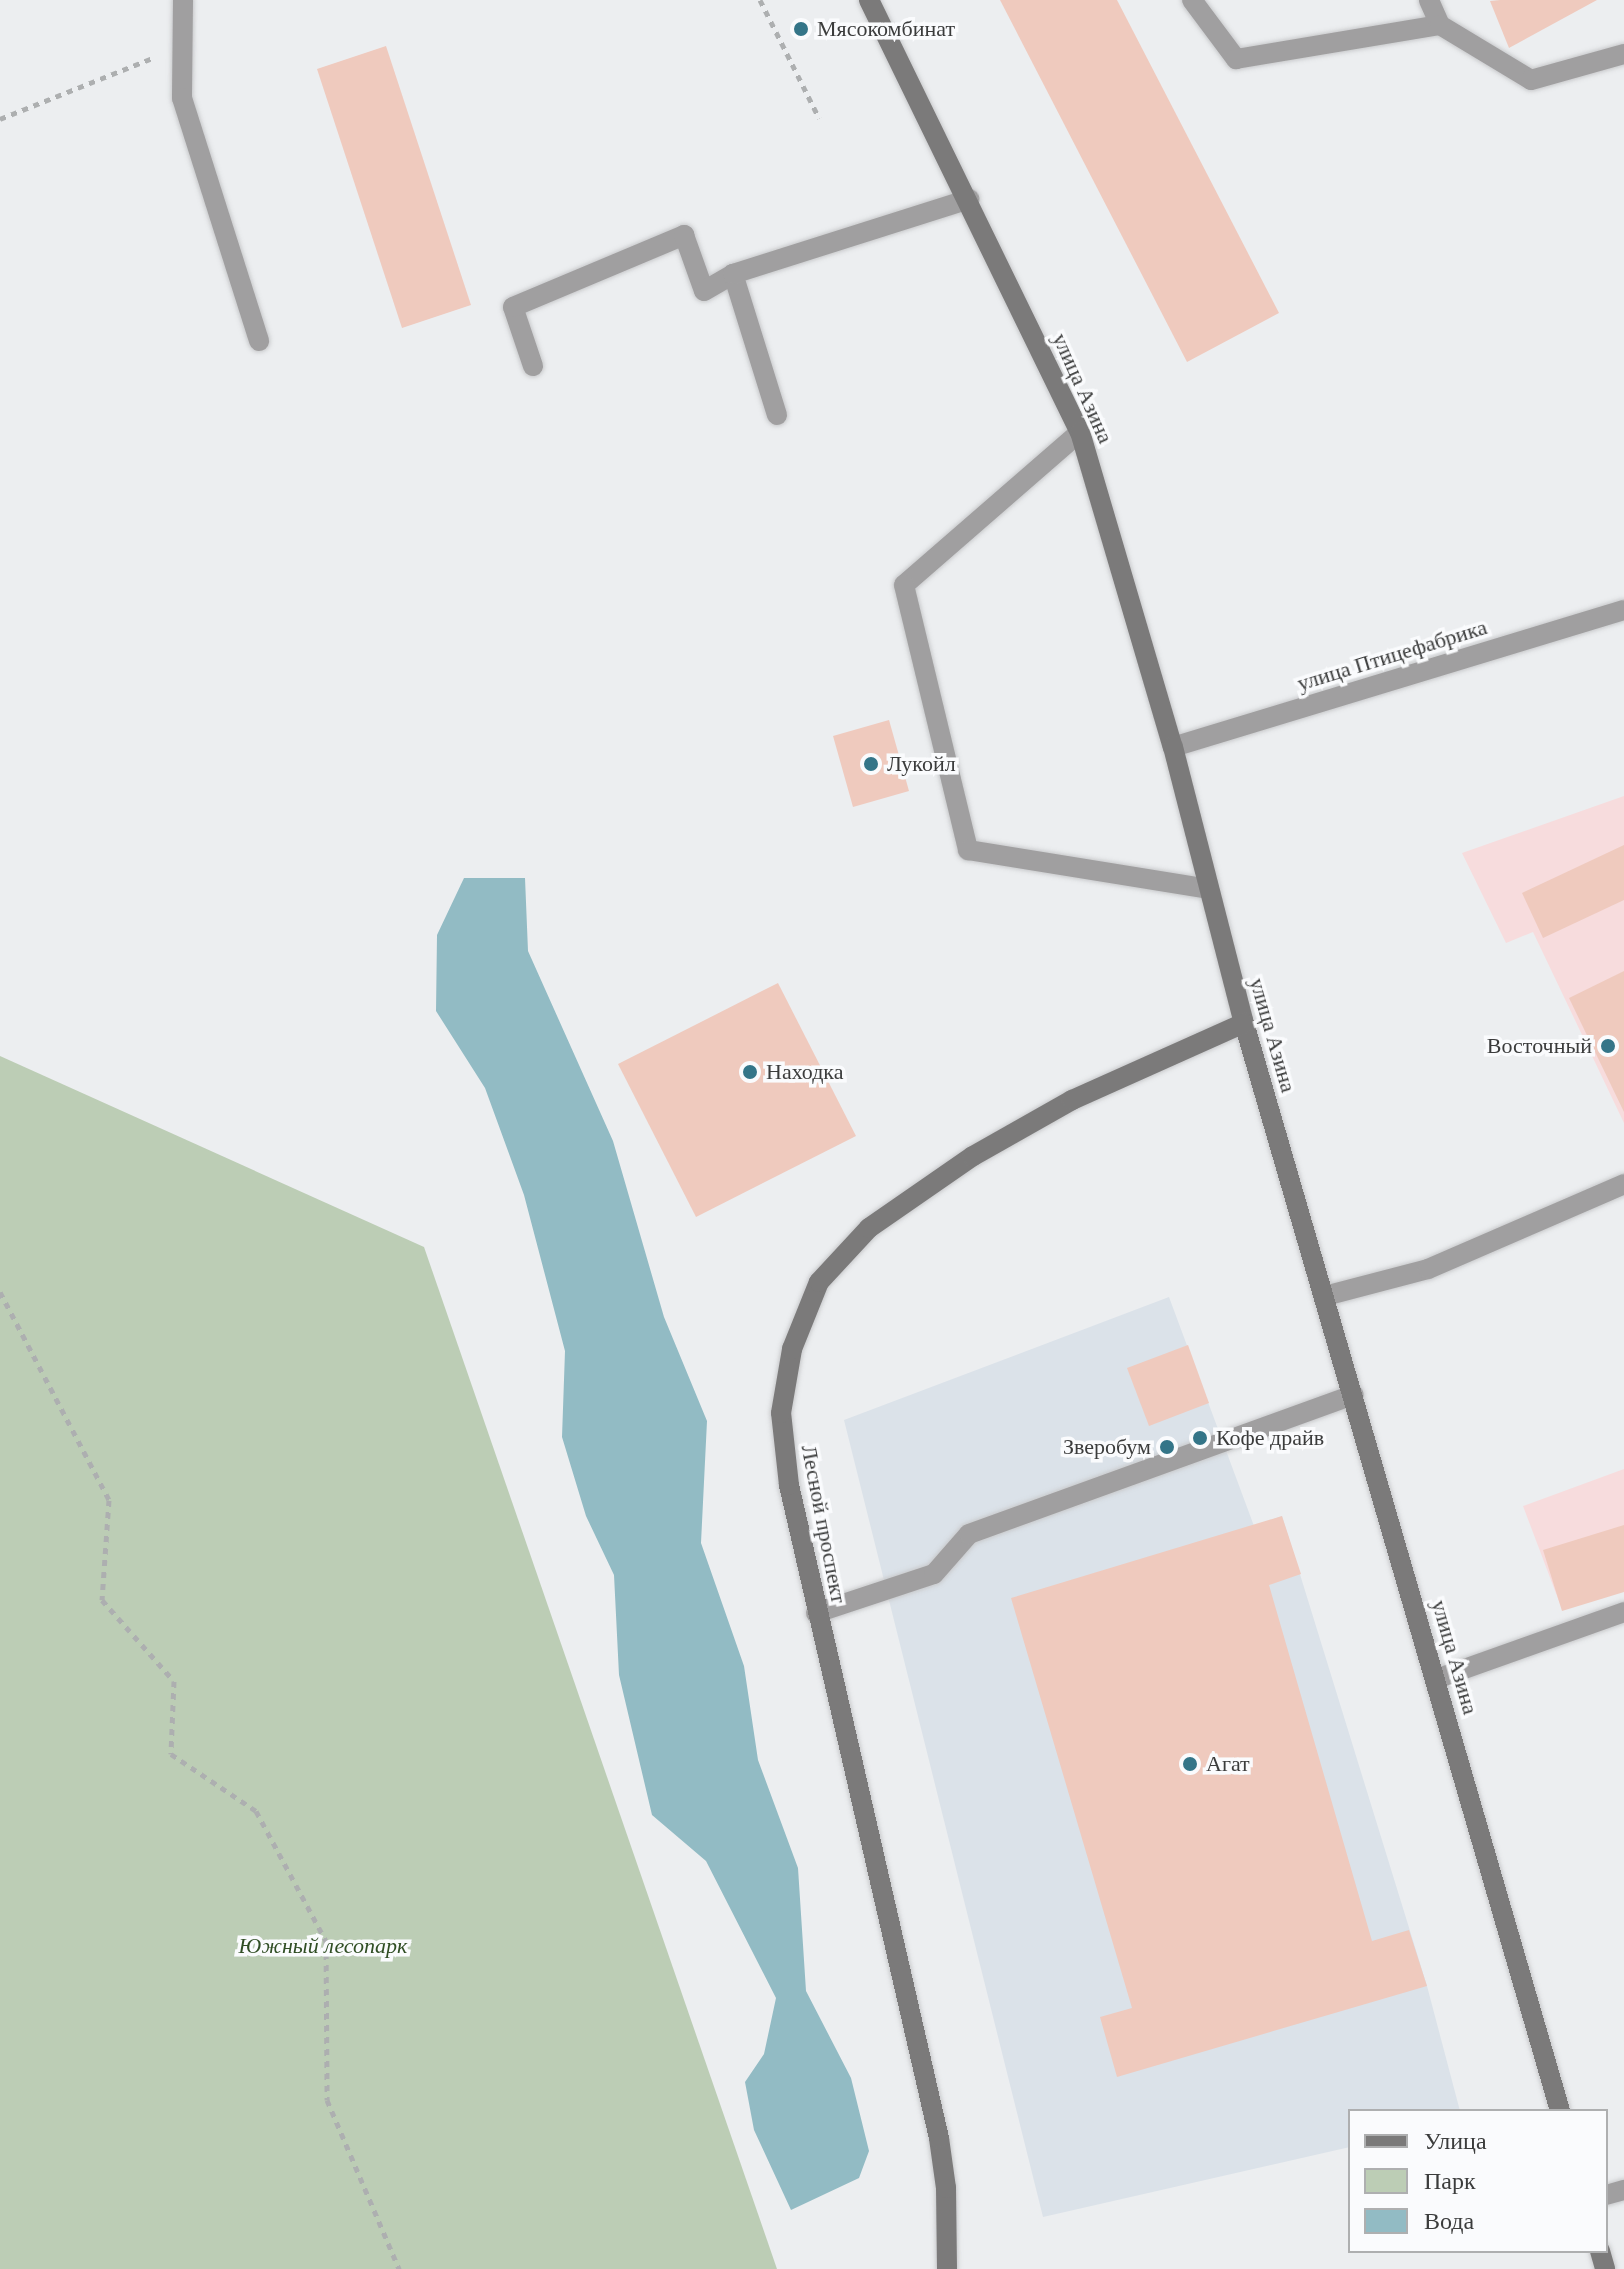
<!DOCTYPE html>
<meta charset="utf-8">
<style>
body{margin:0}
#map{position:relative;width:1624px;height:2269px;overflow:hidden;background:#eceef0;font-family:"Times New Roman",serif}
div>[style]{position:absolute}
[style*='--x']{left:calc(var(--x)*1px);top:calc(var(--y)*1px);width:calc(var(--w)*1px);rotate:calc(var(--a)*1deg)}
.built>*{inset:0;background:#dbe2e9}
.industrial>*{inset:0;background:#f7dcdd}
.green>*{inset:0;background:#bccdb5}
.water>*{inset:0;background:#92bbc4}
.building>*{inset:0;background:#efcabe}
.path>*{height:5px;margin-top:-2.5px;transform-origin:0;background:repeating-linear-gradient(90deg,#adafb0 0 6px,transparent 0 12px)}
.roads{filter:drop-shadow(0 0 2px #c9cacc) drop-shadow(0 0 2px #c9cacc)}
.service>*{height:20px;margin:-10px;padding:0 10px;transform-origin:10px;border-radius:10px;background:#a09fa0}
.tertiary>*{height:20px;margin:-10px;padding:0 10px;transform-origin:10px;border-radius:10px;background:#a09fa0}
.secondary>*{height:20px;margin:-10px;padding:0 10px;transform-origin:10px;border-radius:10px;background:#7b7a7a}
.dots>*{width:22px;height:22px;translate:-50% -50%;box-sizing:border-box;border:4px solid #fafbfd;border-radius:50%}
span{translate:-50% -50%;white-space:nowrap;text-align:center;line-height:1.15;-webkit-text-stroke:7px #fafbfd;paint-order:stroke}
.poi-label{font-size:22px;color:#3b3c3c}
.left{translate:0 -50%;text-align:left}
.right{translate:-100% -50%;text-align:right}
.street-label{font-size:22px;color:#3b3c3c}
.park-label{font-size:22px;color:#304e24;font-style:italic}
.legend{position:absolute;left:1348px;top:2109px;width:260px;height:144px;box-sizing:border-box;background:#fafbfd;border:2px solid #aeafb0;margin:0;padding:10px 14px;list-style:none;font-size:24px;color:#3b3c3c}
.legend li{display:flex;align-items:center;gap:16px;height:40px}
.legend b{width:40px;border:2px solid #aeafb0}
</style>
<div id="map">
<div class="built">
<i style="clip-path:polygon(1169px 1297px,1254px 1526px,1282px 1516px,1427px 1986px,1460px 2111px,1350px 2111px,1350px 2147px,1043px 2217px,844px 1420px)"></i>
</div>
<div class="industrial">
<i style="clip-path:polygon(1624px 796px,1624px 1123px,1533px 932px,1506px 943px,1462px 853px)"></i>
<i style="clip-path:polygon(1624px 1469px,1624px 1582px,1560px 1604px,1523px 1506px)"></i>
</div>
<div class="green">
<i style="clip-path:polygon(0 1056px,424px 1247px,777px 2269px,0 2269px)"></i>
</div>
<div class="water">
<i style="clip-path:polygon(464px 878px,525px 878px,528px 951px,613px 1141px,664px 1317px,707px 1421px,701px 1543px,744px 1666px,758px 1760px,798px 1868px,806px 1991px,851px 2078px,869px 2151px,859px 2178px,791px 2210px,754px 2130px,745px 2082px,764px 2054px,776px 1998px,706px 1861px,652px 1815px,619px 1675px,614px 1575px,586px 1516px,562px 1437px,565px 1351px,524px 1195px,485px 1088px,436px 1011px,437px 935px)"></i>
</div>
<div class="building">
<i style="clip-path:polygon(1000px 0,1117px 0,1279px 313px,1187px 362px)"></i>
<i style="clip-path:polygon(1500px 0,1597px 0,1509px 48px,1490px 1px)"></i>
<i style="clip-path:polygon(386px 46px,471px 305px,402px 328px,317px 69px)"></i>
<i style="clip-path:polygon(889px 720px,909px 791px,853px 807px,833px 736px)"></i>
<i style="clip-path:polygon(1624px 845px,1624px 900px,1543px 938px,1522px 893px)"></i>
<i style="clip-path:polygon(1624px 971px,1624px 1112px,1569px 998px)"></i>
<i style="clip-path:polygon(778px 983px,856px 1136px,696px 1217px,618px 1064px)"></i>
<i style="clip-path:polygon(1188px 1345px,1209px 1403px,1149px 1426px,1127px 1368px)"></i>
<i style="clip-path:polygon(1282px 1516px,1301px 1574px,1269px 1585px,1372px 1941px,1409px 1930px,1427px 1986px,1117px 2077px,1100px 2017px,1132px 2008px,1011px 1598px)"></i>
<i style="clip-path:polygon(1624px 1525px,1624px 1592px,1562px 1611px,1543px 1550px)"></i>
</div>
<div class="path">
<i style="--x:760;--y:0;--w:132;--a:63.4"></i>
<i style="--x:0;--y:119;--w:167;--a:-21.8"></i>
<i style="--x:0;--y:1292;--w:235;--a:62.3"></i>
<i style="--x:109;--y:1500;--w:100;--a:94"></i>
<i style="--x:102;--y:1600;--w:108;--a:48.4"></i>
<i style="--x:174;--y:1681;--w:73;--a:92.4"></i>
<i style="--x:171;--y:1754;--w:102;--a:33.8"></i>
<i style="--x:256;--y:1811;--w:148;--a:61.7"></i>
<i style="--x:326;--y:1941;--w:159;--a:89.6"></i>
<i style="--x:327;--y:2100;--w:184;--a:66.9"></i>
</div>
<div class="roads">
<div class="service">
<i style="--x:183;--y:0;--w:98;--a:90.6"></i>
<i style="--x:182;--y:98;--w:255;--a:72.4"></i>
<i style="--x:1192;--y:0;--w:74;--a:53.3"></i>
<i style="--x:1236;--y:59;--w:207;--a:-9.5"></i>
<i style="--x:1440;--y:25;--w:27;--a:-114"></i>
<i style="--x:1440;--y:25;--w:106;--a:31.1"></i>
<i style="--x:1531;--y:80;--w:97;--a:-15.6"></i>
<i style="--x:533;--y:366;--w:62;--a:-108.7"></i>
<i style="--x:513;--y:307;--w:186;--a:-22.8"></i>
<i style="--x:684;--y:235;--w:59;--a:70.3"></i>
<i style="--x:704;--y:291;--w:34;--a:-30"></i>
<i style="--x:777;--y:415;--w:148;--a:-107.3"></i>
<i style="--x:733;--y:274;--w:248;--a:-17.6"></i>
<i style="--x:1080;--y:432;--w:233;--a:139"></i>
<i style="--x:904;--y:585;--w:273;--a:76.4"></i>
<i style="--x:968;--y:850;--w:243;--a:9.2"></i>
<i style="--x:1325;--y:1296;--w:106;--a:-14.7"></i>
<i style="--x:1428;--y:1269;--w:214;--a:-23.4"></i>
<i style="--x:816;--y:1613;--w:124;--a:-18.3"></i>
<i style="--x:934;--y:1574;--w:53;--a:-48.8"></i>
<i style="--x:969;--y:1534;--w:409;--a:-19.9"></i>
<i style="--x:1436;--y:1679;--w:200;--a:-19.6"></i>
<i style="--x:1606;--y:2195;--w:19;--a:-16"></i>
</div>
<div class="tertiary">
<i style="--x:1173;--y:747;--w:471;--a:-16.9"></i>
</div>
<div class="secondary">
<i style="--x:869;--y:0;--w:481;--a:64"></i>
<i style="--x:1080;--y:432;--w:328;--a:73.6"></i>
<i style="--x:1173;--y:747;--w:285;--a:75.6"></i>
<i style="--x:1244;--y:1023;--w:1133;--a:73.8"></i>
<i style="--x:1600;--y:2251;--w:19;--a:74"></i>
<i style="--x:947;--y:2269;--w:81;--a:-90.7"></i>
<i style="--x:946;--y:2188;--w:50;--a:-98"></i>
<i style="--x:939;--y:2138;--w:670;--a:-102.94"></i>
<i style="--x:789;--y:1485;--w:72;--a:-96.3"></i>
<i style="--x:781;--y:1413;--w:65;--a:-80.2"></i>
<i style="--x:792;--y:1349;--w:72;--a:-68.1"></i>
<i style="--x:819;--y:1282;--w:74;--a:-47.2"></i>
<i style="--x:869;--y:1228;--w:126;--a:-34.7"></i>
<i style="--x:973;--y:1156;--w:114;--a:-29.5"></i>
<i style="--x:1072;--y:1100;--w:188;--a:-24.1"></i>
</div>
</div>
<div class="dots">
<i style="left:801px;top:29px;background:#347588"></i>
<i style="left:871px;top:764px;background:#347588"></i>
<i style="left:1608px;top:1046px;background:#347588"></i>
<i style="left:750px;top:1072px;background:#347588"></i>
<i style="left:1200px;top:1438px;background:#347588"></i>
<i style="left:1167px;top:1447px;background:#347588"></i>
<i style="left:1190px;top:1764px;background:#347588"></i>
</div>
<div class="poi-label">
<span class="left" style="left:817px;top:29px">Мясокомбинат</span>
<span class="left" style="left:887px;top:764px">Лукойл</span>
<span class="right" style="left:1592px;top:1046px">Восточный</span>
<span class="left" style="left:766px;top:1072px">Находка</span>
<span class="left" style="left:1216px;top:1438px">Кофе драйв</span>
<span class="right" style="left:1151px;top:1447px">Зверобум</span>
<span class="left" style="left:1206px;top:1764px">Агат</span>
</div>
<div class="street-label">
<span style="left:1083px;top:388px;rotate:66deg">улица Азина</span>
<span style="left:1392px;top:655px;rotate:-17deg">улица Птицефабрика</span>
<span style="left:1273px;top:1035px;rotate:74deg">улица Азина</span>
<span style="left:824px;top:1524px;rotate:79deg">Лесной проспект</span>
<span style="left:1455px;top:1657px;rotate:74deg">улица Азина</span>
</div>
<div class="park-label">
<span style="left:323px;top:1946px">Южный лесопарк</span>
</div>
<ul class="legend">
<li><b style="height:10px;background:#7b7a7a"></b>Улица</li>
<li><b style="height:22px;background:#bccdb5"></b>Парк</li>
<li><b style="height:22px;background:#92bbc4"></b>Вода</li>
</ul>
</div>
